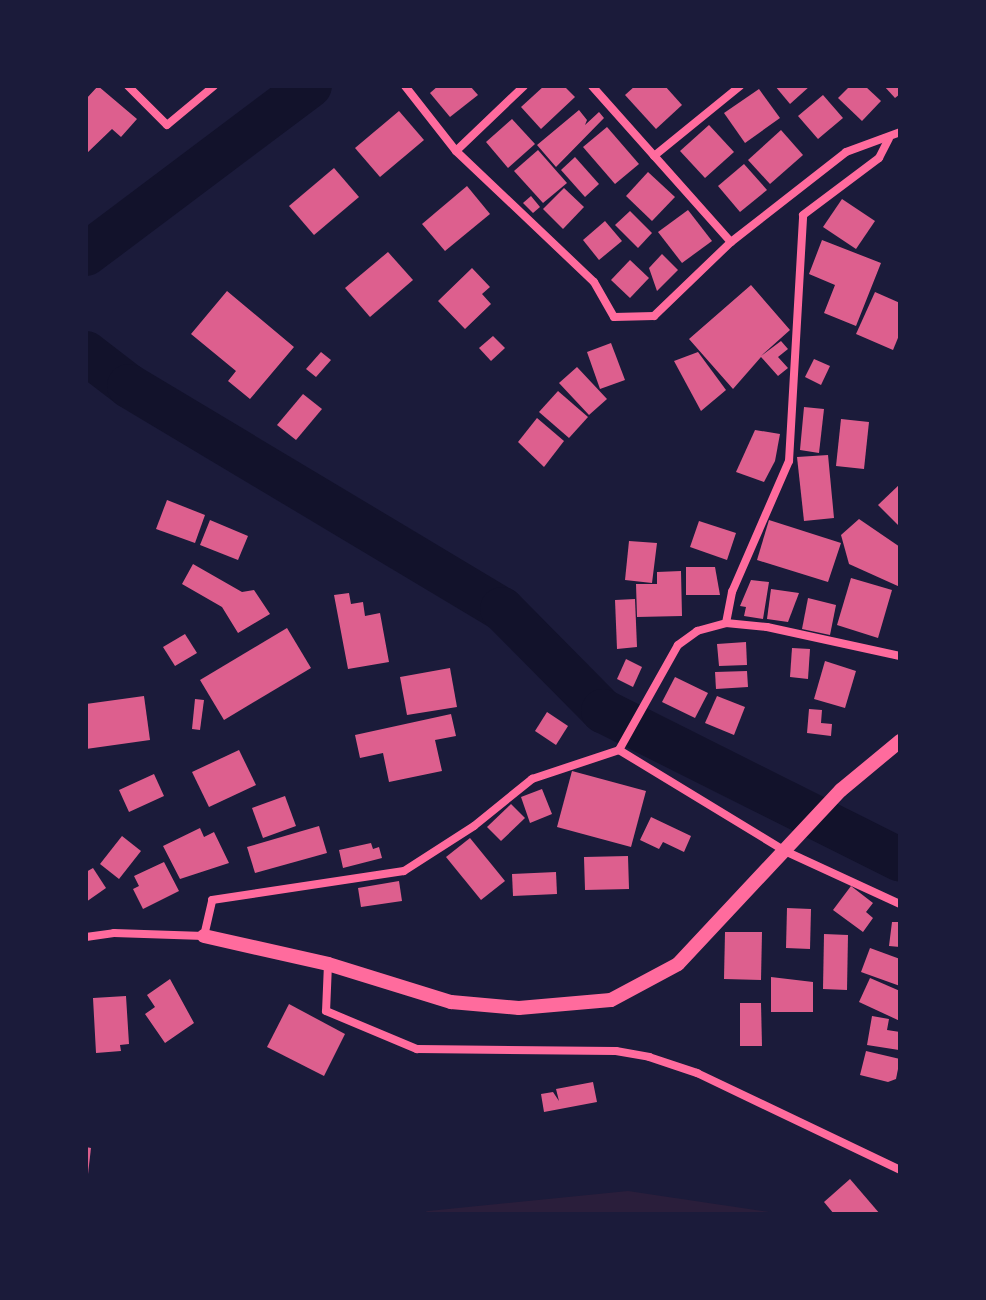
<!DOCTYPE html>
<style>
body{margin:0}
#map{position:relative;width:986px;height:1300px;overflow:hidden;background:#1b1b3a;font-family:"PT Serif",serif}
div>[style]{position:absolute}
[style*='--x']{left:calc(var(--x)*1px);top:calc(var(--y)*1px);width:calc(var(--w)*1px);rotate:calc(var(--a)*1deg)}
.green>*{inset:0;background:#2a1e3b}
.river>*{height:44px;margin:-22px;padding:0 22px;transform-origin:22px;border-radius:22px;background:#12122b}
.building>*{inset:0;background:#dd5f8e}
.minor>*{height:8px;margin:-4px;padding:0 4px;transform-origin:4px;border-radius:4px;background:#ff6b9d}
.tertiary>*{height:14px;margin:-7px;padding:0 7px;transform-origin:7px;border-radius:7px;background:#ff6b9d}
span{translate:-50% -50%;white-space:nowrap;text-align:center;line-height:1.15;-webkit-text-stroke:8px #1b1b3a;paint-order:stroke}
.frame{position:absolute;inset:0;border:88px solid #1b1b3a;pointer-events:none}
</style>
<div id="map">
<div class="green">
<i style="clip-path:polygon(628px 1191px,783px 1214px,419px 1214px,428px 1211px)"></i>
</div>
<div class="river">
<i style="--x:86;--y:254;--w:280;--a:-36.9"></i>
<i style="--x:86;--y:353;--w:54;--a:37.5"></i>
<i style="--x:129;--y:386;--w:435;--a:30.9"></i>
<i style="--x:502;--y:609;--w:144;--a:45.3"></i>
<i style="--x:603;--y:711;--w:332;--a:26.6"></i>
</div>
<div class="building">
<i style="clip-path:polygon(98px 86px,137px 119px,121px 137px,112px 129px,86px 154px,86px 99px)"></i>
<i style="clip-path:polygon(438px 86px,470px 86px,478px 95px,450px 117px,430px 93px)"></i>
<i style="clip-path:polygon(544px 86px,564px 86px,575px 97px,541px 129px,521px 107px)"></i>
<i style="clip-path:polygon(635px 86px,665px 86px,682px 105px,656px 129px,625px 95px)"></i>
<i style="clip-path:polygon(775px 86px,810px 86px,790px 104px)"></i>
<i style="clip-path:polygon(850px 86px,865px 86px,881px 101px,862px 121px,838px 98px)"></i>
<i style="clip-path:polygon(884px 86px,900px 86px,900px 94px,895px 98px)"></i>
<i style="clip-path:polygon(759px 89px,780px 118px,745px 143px,724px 113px)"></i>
<i style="clip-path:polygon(823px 95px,843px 118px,818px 139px,798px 116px)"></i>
<i style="clip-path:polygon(579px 110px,587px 120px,585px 125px,599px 112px,604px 118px,556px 167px,537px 145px)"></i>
<i style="clip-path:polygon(399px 111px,424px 140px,380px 177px,355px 148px)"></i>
<i style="clip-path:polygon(512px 119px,535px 144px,508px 168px,486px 142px)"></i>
<i style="clip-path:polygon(709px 125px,734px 152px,705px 178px,680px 151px)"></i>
<i style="clip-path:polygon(607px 127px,639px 164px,615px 184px,583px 147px)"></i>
<i style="clip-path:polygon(781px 130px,803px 155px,770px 184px,748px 160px)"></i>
<i style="clip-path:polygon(538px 150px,567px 183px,543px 203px,514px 171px)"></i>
<i style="clip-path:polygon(575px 157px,599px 184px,585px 197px,561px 170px)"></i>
<i style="clip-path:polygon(744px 164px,767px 190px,740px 212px,718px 186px)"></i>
<i style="clip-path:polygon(334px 168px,359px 197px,314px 235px,289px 206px)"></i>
<i style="clip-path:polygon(648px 172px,675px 197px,652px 221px,626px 196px)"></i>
<i style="clip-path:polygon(467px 186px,490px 214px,445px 251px,422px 224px)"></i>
<i style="clip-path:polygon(564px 188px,584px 207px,563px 229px,543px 209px)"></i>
<i style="clip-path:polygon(531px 196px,540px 207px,533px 213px,523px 203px)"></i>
<i style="clip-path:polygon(842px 199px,875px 221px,856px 249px,823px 227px)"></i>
<i style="clip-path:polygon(688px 210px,712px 241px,682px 263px,658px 232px)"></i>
<i style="clip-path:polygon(630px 211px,652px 233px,638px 248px,615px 225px)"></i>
<i style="clip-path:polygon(605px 221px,622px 241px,599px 260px,583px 240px)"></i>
<i style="clip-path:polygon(822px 240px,881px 263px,856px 326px,824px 313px,835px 285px,809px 274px)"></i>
<i style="clip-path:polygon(388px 252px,413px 280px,370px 317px,345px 288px)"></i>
<i style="clip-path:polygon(662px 254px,678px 270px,657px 291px,649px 268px)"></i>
<i style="clip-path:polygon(630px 260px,649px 278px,630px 298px,611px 280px)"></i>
<i style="clip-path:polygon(472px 268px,490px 287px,482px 294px,491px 304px,465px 329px,438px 301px)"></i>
<i style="clip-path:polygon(751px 285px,790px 330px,761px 356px,781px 341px,788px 349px,778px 357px,788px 368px,778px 376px,761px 357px,733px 389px,689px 339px)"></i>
<i style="clip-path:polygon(227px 291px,294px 347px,250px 399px,228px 381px,236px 371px,191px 334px)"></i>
<i style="clip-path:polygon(875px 292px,900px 303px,900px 333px,893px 350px,856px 334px)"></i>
<i style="clip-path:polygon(493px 336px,505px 348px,491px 361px,479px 348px)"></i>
<i style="clip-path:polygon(611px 343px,625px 380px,600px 389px,587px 352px)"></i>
<i style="clip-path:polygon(321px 352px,331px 360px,316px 377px,306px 369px)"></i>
<i style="clip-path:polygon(698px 352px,726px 390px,701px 411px,674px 361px)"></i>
<i style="clip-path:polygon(814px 359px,830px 366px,821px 385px,805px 377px)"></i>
<i style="clip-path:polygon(577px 367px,607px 399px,589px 415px,559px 383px)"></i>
<i style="clip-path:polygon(558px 391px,588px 417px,569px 438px,539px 412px)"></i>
<i style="clip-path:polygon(303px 394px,322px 409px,296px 440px,277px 425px)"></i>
<i style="clip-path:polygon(804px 407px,824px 409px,819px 453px,800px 450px)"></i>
<i style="clip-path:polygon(537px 418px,564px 441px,544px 467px,518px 442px)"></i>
<i style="clip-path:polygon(841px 419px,869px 422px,864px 469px,836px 466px)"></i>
<i style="clip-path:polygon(755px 430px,780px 434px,775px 461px,764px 482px,736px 472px)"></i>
<i style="clip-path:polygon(828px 455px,834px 518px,804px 521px,797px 457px)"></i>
<i style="clip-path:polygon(900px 484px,900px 527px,878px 505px)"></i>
<i style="clip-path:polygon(167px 500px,205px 515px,195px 543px,156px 529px)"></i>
<i style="clip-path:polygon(859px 519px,900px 547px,900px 587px,849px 564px,841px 535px)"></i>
<i style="clip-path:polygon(210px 520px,248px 536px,238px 560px,200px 545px)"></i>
<i style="clip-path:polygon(769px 520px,841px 543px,828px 582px,757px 560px)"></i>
<i style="clip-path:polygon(699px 521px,736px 533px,727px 560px,690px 547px)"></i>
<i style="clip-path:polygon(629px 541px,657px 543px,652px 583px,625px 580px)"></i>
<i style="clip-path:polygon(193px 564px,242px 592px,254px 590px,270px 614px,238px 633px,222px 607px,182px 584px)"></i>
<i style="clip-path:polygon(686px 567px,715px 567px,720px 595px,686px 595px)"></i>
<i style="clip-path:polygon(681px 571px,682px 616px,637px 617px,636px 584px,657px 584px,657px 572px)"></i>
<i style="clip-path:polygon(851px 578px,892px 590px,878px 638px,837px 625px)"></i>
<i style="clip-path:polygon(751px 580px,769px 582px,763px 619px,744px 616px,746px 607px,740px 606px)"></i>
<i style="clip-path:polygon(771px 589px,799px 593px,788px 622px,767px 619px)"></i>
<i style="clip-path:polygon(349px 593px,351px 604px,363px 602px,365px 616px,380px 613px,389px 662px,348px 669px,334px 595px)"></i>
<i style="clip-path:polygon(808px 598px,836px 605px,830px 635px,802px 629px)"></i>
<i style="clip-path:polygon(635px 599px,637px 647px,617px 649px,615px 600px)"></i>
<i style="clip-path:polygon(287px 628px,311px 668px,224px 720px,200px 680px)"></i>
<i style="clip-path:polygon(185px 634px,197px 653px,175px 666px,163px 647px)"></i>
<i style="clip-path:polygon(746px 642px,747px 665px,719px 666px,717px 644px)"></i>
<i style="clip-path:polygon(792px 648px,810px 649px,808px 679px,790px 677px)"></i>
<i style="clip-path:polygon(626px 659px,642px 667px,633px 687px,617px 679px)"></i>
<i style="clip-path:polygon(825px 661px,856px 671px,845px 708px,814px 699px)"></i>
<i style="clip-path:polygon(450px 668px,457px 707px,407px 715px,400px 677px)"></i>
<i style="clip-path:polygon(747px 671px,748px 687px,716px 689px,715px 672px)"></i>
<i style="clip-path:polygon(675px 677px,708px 693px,695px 718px,662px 702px)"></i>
<i style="clip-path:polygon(144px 696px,150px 740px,86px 749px,86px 704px)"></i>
<i style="clip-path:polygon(717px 696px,745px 707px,734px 735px,705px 723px)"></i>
<i style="clip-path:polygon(195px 699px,204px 700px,200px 730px,192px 729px)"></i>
<i style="clip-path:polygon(809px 709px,822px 710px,821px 723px,832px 724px,831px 736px,807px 733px)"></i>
<i style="clip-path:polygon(547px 712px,568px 726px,556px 745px,535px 731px)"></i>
<i style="clip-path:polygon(451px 714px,456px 736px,435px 740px,442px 771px,389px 782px,383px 753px,360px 758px,355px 735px)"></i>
<i style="clip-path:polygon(239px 750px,256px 785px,209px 807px,192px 772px)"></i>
<i style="clip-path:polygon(572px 771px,646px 791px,631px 847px,557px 827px)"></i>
<i style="clip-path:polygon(154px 774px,164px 796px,129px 812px,119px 790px)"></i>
<i style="clip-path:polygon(542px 789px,552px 814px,530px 823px,521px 797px)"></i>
<i style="clip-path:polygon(285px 796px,296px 826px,263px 838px,252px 808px)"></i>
<i style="clip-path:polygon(511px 804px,525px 818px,501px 841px,487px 827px)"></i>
<i style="clip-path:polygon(651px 817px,691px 836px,684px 852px,663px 842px,659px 849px,640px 840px)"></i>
<i style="clip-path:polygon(319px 826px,327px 853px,255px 873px,247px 847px)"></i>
<i style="clip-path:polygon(200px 828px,204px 837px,214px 832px,229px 863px,180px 879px,163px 846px)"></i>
<i style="clip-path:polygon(122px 836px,141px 851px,119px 879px,100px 864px)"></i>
<i style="clip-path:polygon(470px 838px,505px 881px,481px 900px,446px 857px)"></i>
<i style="clip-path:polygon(371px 843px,373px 849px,379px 847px,382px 858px,343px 868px,339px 850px)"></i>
<i style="clip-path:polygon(628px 856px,629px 889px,585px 890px,584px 857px)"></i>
<i style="clip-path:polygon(164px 862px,179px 891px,143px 909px,133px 889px,139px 886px,134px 876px)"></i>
<i style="clip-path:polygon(93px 868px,106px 888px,86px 902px,86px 872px)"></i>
<i style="clip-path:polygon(556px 872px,557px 894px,513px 896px,512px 874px)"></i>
<i style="clip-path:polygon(399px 881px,402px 901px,361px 907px,358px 888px)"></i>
<i style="clip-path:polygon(851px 886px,873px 903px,866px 912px,873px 918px,863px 932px,833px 910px)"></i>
<i style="clip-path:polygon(787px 908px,811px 909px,810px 949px,786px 948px)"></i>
<i style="clip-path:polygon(892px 922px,900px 922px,900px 947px,889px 946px)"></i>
<i style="clip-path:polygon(725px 932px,762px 932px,761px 980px,724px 979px)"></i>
<i style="clip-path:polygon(824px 934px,848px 935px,847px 990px,823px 989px)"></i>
<i style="clip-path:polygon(870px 948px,900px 959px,900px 986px,861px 972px)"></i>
<i style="clip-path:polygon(771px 977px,813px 982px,813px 1012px,771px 1012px)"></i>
<i style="clip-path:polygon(870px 978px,900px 991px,900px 1021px,859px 1002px)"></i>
<i style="clip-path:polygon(170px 979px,194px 1023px,165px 1043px,145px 1014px,155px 1007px,147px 995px)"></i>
<i style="clip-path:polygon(126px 996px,129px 1044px,120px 1045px,121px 1051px,96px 1053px,93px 998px)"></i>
<i style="clip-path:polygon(740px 1003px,761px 1003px,762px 1046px,740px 1046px)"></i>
<i style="clip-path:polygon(289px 1004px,345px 1034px,324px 1076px,267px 1047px)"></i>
<i style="clip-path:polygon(872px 1016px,889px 1019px,887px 1030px,900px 1032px,899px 1050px,867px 1045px)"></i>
<i style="clip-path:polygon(866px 1051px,900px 1059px,896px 1079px,888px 1082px,860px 1075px)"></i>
<i style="clip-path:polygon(593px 1082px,597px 1102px,544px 1112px,541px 1094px,553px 1092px,559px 1101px,556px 1089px)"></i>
<i style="clip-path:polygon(86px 1147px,91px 1148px,88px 1174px,86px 1174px)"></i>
<i style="clip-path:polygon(850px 1179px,880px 1214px,834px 1214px,824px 1202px)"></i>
</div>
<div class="minor">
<i style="--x:128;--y:86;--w:55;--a:45"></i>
<i style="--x:167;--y:125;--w:61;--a:-39.7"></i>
<i style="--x:405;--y:86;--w:83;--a:51.9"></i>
<i style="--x:456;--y:151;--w:190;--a:43.5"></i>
<i style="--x:594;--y:282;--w:40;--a:60.3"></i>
<i style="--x:614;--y:317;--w:40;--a:-1.4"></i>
<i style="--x:654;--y:316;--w:107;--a:-43.9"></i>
<i style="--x:731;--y:242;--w:146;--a:-38"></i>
<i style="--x:846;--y:152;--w:58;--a:-20.3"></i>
<i style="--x:592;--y:86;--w:209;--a:48.3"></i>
<i style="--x:456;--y:151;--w:94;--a:-43.7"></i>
<i style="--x:654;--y:156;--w:111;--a:-39.1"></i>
<i style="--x:726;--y:623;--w:32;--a:-79"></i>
<i style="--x:732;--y:592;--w:143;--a:-66.5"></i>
<i style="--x:789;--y:461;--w:246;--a:-86.7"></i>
<i style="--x:803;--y:215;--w:95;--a:-36.9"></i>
<i style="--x:879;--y:158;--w:22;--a:-63"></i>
<i style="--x:619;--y:750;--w:197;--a:31.3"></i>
<i style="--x:787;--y:852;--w:124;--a:24.7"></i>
<i style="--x:86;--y:937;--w:28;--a:-8"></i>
<i style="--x:114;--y:933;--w:90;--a:1.9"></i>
<i style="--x:204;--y:936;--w:37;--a:-77"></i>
<i style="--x:212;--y:900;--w:194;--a:-8.6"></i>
<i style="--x:404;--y:871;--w:83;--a:-32.7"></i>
<i style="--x:474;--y:826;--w:75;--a:-39"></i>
<i style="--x:532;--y:779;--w:92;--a:-18.4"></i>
<i style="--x:619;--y:750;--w:120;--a:-60.7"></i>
<i style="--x:678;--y:645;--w:24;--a:-36"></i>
<i style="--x:697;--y:631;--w:30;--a:-15"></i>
<i style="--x:726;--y:623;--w:41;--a:5.6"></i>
<i style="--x:767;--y:627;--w:136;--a:12.3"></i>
<i style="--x:328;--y:964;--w:47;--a:92.4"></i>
<i style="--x:326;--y:1011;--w:99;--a:22.7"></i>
<i style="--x:417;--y:1049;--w:199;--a:0.6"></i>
<i style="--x:616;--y:1051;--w:34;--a:10"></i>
<i style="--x:649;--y:1057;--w:51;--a:18.4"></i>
<i style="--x:697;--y:1073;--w:225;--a:25.5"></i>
</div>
<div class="tertiary">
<i style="--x:204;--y:936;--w:127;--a:12.7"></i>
<i style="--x:328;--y:964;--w:129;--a:17.2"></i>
<i style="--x:451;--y:1002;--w:68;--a:5"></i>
<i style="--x:519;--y:1008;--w:92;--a:-5"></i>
<i style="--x:611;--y:1000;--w:76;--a:-28.2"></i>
<i style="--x:678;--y:964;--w:238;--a:-46.9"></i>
<i style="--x:841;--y:790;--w:77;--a:-39.7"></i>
</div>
<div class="frame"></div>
</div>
